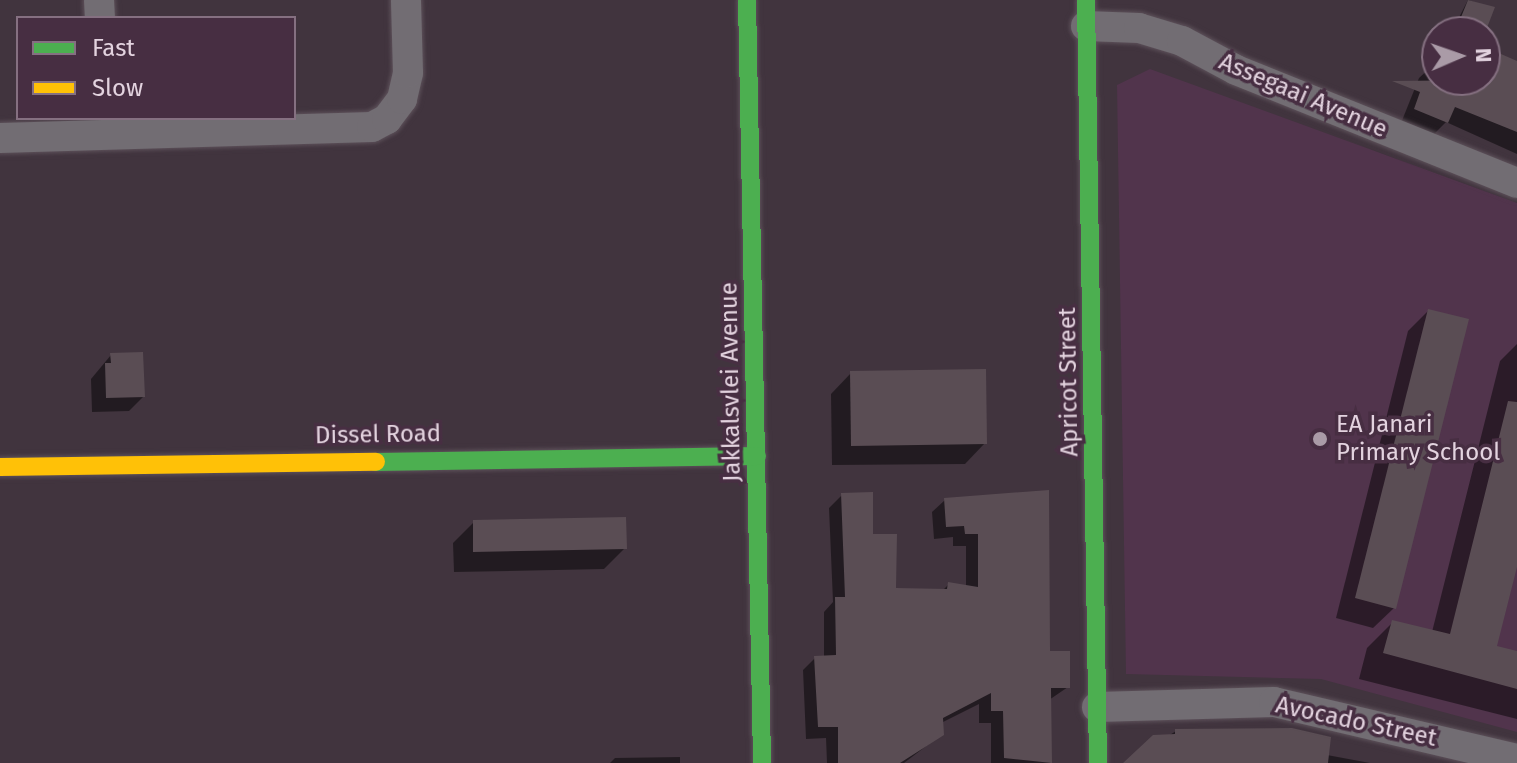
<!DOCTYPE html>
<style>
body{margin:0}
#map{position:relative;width:1517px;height:763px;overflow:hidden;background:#41343e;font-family:"Fira Sans",sans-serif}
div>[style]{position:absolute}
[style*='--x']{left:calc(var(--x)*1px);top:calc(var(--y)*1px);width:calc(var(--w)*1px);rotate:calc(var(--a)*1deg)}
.built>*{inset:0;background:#51344c}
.shadow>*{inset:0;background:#0007}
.building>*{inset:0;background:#5a4d54}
.roads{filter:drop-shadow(0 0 2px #5d515a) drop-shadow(0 0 2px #5d515a)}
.street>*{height:30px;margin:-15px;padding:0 15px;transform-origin:15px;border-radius:15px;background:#726d73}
.fast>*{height:18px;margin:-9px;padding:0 9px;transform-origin:9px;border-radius:9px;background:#4caf50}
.slow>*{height:18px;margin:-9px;padding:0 9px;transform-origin:9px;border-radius:9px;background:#ffc107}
.dots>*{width:22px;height:22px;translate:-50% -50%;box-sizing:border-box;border:4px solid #472e42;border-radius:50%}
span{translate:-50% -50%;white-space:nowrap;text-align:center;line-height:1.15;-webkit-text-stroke:7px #472e42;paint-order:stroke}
.street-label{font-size:24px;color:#e3d3df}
.poi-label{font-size:24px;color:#e3d3df}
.left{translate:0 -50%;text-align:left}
.legend{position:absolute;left:16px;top:16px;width:280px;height:104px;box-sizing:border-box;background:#472e42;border:2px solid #857081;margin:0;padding:10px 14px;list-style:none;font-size:24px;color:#e3d3df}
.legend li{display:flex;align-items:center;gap:16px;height:40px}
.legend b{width:40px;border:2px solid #857081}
.north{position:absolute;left:1421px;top:16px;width:80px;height:80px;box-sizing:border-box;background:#472e42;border:2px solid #857081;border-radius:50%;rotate:88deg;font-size:22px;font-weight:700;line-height:32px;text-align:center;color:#e3d3df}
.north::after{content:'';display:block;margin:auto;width:28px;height:36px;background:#aa9ba7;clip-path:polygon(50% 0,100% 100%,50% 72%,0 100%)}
</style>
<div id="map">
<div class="built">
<i style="clip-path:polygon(1150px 69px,1517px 203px,1517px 732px,1321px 679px,1126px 674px,1117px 85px)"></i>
</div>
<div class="shadow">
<i style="clip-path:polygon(1468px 0,1492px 8px,1484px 32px,1453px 29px)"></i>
<i style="clip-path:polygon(1485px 49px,1517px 63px,1517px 154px,1446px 122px,1432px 136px,1401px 123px,1419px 78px,1433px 65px,1437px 80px,1485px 80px)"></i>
<i style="clip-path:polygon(1428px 311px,1394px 608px,1373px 628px,1336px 618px,1408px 331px)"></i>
<i style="clip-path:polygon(1517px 344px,1517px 559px,1494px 648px,1517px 653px,1517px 719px,1359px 679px,1367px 648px,1393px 622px,1432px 632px,1500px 361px)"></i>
<i style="clip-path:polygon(111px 355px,143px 397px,129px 411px,92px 412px,91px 379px)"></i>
<i style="clip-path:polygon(851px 373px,985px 443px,965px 464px,832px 465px,831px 394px)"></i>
<i style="clip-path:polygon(1047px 492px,1048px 653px,1068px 687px,1049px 700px,1050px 763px,991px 763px,991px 723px,979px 723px,979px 704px,941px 723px,942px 734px,904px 763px,827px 763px,826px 738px,806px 739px,803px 670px,815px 658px,824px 658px,824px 612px,833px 602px,829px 508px,842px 495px,872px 536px,894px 590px,942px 591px,949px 584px,966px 587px,966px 546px,953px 546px,953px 537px,934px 539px,932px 512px,945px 500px)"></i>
<i style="clip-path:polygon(474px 522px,625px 548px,604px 569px,454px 572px,453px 543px)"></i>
<i style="clip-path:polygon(1176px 731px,1327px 755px,1370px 763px,1126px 763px)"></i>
<i style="clip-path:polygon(680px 757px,680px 763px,610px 763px,615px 758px)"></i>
</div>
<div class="building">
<i style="clip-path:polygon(1468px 0,1495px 7px,1485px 33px,1459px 22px)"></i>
<i style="clip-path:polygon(1485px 47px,1517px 61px,1517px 132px,1455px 107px,1448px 123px,1414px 109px,1420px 92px,1392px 81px,1485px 80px)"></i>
<i style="clip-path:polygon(1428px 309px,1469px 319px,1396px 609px,1355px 598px)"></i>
<i style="clip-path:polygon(143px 352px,145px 397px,106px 398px,105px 363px,111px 363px,110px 353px)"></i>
<i style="clip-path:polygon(986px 369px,987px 444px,851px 446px,850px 371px)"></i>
<i style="clip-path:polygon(1508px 401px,1517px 402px,1517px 567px,1497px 646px,1517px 651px,1517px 689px,1383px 653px,1392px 620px,1450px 634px)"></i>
<i style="clip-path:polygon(1049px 490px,1050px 651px,1070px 651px,1070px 688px,1051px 688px,1052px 763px,1004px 758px,1003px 711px,991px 711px,991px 693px,943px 718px,944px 735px,900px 763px,838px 763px,838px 727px,818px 727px,814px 656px,836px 655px,835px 597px,845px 597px,841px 493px,873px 492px,873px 534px,897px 534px,896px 588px,947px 589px,948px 582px,978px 587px,978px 534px,965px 534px,964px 526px,946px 527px,944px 498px)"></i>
<i style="clip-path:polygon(626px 517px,627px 549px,473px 552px,473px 520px)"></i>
<i style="clip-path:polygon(1292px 728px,1331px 737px,1328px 763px,1123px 763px,1153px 735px,1175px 734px,1175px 729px)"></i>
</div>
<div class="roads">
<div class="street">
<i style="--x:99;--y:0;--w:18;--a:87"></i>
<i style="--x:1086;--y:26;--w:53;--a:2.2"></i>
<i style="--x:1139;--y:28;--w:45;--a:16.8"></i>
<i style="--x:1182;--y:41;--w:61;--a:28.2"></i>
<i style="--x:1236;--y:70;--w:303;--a:21.9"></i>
<i style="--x:0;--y:138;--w:372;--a:-1.7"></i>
<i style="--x:372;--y:127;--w:17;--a:-28"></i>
<i style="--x:387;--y:119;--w:25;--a:-53"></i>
<i style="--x:402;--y:99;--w:27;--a:-77"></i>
<i style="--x:408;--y:73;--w:73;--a:-91.6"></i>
<i style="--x:1097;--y:707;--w:177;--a:-1.6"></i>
<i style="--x:1274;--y:702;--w:250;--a:13.2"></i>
</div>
<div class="fast">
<i style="--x:747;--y:0;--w:763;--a:88.87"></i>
<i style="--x:1086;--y:0;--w:763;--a:89.1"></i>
<i style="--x:376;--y:462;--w:381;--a:-0.9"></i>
</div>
<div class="slow">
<i style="--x:0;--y:467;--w:376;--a:-0.8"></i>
</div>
</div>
<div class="dots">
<i style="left:1320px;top:439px;background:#aa9ba7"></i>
</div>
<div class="street-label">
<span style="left:1303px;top:96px;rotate:23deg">Assegaai Avenue</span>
<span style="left:731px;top:382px;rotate:-91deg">Jakkalsvlei Avenue</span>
<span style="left:1069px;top:382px;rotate:-91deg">Apricot Street</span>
<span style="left:378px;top:435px;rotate:-1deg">Dissel Road</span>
<span style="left:1356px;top:722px;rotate:12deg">Avocado Street</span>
</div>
<div class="poi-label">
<span class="left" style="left:1336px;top:439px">EA Janari<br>Primary School</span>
</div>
<ul class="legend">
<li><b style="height:10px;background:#4caf50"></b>Fast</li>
<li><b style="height:10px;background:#ffc107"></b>Slow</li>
</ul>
<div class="north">N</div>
</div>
